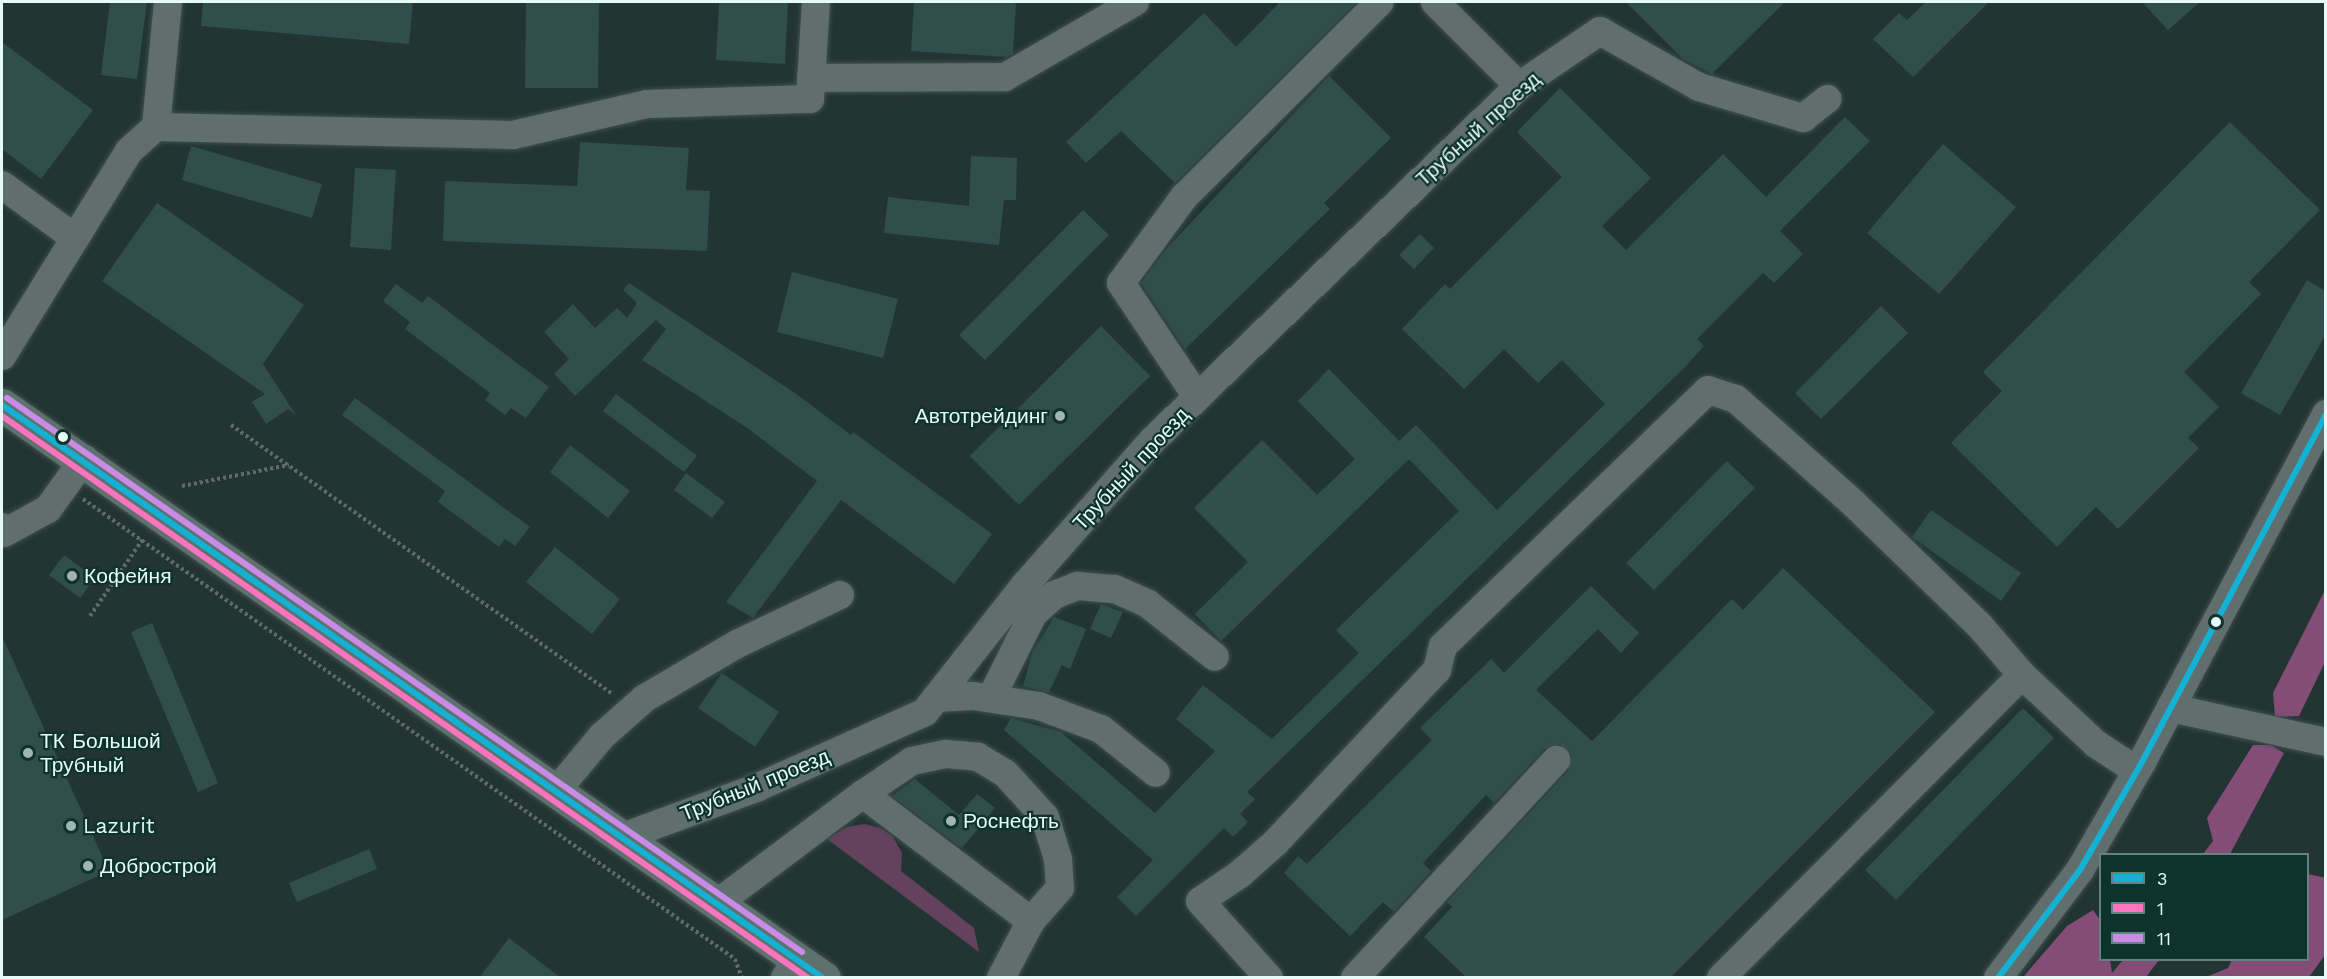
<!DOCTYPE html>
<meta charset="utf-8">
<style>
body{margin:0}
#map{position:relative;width:2327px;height:979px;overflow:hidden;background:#223533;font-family:"Work Sans",sans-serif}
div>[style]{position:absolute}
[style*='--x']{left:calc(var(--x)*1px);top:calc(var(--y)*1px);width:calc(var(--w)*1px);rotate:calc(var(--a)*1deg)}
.green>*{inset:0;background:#64415d}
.forest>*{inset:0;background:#844d78}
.building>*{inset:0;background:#304e4b}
.path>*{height:4px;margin-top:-2px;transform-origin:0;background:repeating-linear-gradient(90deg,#5e6b69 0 3px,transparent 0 6px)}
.roads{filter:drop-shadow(0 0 2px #40504e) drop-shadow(0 0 2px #40504e)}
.minor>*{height:28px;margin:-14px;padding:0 14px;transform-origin:14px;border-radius:14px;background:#606f6d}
.major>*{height:33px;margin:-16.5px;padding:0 16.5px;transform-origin:16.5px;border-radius:16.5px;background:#5e716f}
.bus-1>*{height:6px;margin:-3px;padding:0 3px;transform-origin:3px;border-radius:3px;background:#13b2d5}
.bus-2>*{height:6px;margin:-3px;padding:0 3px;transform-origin:3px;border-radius:3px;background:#fc73be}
.bus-3>*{height:6px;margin:-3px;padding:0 3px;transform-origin:3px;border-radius:3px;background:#ca8be6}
.dots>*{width:16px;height:16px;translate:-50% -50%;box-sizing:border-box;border:3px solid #0e332f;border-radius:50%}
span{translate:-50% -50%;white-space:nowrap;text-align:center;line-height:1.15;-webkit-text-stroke:4.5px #0e332f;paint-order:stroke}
.street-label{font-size:21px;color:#e6faf6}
.poi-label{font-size:21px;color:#e6faf6}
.right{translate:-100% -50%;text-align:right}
.left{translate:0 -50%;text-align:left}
.frame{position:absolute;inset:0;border:3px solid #e6faf6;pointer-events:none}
.legend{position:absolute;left:2099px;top:853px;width:210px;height:108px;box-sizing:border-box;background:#0e332f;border:2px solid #64837f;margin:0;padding:8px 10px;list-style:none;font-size:18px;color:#e6faf6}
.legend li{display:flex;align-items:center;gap:12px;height:30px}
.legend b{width:30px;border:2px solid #64837f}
</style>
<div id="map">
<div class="green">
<i style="clip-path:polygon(864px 824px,881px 828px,893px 837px,902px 853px,901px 871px,974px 928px,979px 952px,827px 839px,847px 827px)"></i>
</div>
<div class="forest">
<i style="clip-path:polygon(2325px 590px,2325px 662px,2299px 716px,2275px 717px,2273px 693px)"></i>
<i style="clip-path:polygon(2253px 745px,2271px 745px,2284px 753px,2230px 854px,2203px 854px,2213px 841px,2207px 818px)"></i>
<i style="clip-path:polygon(2308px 874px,2326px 878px,2325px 955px,2309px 977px,2206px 977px,2228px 968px,2232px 960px,2308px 960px)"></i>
<i style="clip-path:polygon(2093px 910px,2100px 920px,2100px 960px,2110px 960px,2112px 973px,2123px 960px,2159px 960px,2146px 977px,2023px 977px,2067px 926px)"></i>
</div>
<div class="building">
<i style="clip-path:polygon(110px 2px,147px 2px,137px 79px,101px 75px)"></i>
<i style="clip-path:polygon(203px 2px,413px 2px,409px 44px,201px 26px)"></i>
<i style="clip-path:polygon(526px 2px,599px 2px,598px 88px,525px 88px)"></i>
<i style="clip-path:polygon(719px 2px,788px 2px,785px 64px,716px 60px)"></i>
<i style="clip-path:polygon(914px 2px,1016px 2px,1013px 54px,1007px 57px,911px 51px)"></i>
<i style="clip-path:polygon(1280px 2px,1357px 2px,1175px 183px,1121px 131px,1086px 163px,1066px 142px,1204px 13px,1236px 47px)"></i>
<i style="clip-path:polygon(1626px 2px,1785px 2px,1712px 74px,1683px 59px)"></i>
<i style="clip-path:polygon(1926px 2px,1989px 2px,1913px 77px,1873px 39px,1899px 13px,1907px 20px)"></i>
<i style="clip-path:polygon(2142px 2px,2200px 2px,2168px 30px)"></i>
<i style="clip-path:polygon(2px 42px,93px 110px,41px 179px,2px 149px)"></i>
<i style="clip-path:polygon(1329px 76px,1391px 138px,1324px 203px,1330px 209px,1185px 349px,1141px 283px,1167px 248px)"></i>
<i style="clip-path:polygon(1560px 88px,1651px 178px,1602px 226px,1626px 250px,1723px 154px,1766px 197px,1845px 117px,1870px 141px,1780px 231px,1803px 254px,1774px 283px,1763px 273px,1697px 339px,1704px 346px,1684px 368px,1247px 792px,1255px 799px,1240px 814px,1248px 822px,1233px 837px,1224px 828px,1136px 916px,1117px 897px,1153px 860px,1004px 730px,1011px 718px,1061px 732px,1155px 813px,1215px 751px,1176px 719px,1203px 685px,1272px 739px,1359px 653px,1336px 630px,1459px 511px,1409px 459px,1221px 641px,1195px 614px,1248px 562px,1194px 508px,1262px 440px,1317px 495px,1355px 459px,1298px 401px,1329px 369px,1399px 441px,1416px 425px,1497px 510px,1605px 404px,1562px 360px,1538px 383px,1504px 349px,1464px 389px,1402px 329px,1445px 284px,1450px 289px,1562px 177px,1517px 132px)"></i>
<i style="clip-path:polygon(2230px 122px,2320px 210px,2249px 282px,2261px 294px,2184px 372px,2219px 407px,2188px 438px,2199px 448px,2118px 529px,2096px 507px,2057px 547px,1951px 443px,2002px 391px,1983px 372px)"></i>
<i style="clip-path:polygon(580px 142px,689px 148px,686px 190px,710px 191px,707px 251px,443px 241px,445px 181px,577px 186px)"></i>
<i style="clip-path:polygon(1943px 144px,2016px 207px,1939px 294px,1867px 233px)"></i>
<i style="clip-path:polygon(191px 146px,322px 184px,312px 218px,182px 180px)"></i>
<i style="clip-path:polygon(971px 156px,1017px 158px,1016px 200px,1004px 200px,999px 245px,884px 233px,888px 197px,969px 206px)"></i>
<i style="clip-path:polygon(355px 168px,396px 170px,391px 250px,350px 247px)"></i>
<i style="clip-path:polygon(157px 203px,304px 305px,263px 364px,296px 415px,288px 409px,266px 424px,252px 402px,265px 394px,102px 281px)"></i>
<i style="clip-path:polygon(1083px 210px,1109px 235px,985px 360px,959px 335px)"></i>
<i style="clip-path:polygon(1420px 234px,1434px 248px,1414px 269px,1399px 255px)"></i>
<i style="clip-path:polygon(792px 272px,898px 299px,883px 358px,777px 332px)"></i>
<i style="clip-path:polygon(2307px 280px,2325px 291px,2325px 336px,2280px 415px,2241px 393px)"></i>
<i style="clip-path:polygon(629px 283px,795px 393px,851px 435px,853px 432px,992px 534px,954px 584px,841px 500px,753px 618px,726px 602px,817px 481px,746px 427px,642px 360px,666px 329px,656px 320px,575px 396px,554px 374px,569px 359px,544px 332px,573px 304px,595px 328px,617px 308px,627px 318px,637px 303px,623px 290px)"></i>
<i style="clip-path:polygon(396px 284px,422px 303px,428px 296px,549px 387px,526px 418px,511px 408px,505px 415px,485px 400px,490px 393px,405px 329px,410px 322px,383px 301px)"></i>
<i style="clip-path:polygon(1881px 306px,1908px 333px,1821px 419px,1795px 393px)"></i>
<i style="clip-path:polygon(1101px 326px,1150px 376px,1019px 505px,970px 456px)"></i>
<i style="clip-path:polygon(616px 394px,697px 456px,684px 472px,603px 411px)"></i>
<i style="clip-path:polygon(355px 398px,530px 527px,515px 546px,505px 539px,499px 547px,438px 502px,445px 491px,342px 415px)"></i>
<i style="clip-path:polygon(570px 445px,630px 491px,608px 518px,550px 472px)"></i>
<i style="clip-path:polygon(1727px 461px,1755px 488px,1654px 590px,1626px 563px)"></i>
<i style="clip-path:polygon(686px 473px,725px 502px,712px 518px,674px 490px)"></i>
<i style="clip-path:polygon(1931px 510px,2021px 573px,2001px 601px,1912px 537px)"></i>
<i style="clip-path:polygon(555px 547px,620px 599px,592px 634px,526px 582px)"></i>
<i style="clip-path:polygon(64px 555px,95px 578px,80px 598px,49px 575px)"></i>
<i style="clip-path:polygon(1783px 568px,1935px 712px,1670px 978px,1467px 978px,1424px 937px,1452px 907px,1447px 902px,1568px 771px,1572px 755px,1560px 744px,1544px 749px,1494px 803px,1486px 795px,1423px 863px,1431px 871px,1394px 912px,1383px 902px,1350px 936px,1284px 873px,1298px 856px,1307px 864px,1432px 740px,1420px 728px,1491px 659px,1504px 673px,1591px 586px,1639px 633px,1621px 653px,1598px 629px,1536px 690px,1592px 741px,1732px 599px,1743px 610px)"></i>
<i style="clip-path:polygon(1101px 604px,1123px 612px,1111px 638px,1090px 629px)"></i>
<i style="clip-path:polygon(1054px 617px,1086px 629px,1070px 669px,1062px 665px,1049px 692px,1023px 686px,1032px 653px)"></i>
<i style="clip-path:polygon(152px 623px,218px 783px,198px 792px,131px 632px)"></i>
<i style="clip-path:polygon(2px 636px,109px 871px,2px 920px)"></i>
<i style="clip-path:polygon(722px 673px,779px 712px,755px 747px,698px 708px)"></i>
<i style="clip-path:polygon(2023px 708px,2054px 738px,1896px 900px,1865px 870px)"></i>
<i style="clip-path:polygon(915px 779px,959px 815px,977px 794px,995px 808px,962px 848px,892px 796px)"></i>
<i style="clip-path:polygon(369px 849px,377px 869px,297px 902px,289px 883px)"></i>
<i style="clip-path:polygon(509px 938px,561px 978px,479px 978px)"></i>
</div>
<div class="path">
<i style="--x:231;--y:425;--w:467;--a:35.2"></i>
<i style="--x:182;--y:486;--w:109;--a:-11.1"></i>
<i style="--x:83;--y:499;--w:798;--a:35.2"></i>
<i style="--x:735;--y:959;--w:20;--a:70"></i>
<i style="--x:90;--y:616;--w:93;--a:-55.5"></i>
</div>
<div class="roads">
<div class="minor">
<i style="--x:1435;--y:2;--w:119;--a:45"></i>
<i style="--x:811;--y:78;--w:194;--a:-0.3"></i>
<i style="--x:1005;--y:77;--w:150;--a:-30"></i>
<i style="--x:156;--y:127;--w:357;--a:1.3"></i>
<i style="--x:513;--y:135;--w:138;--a:-13"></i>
<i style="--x:647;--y:104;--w:163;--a:-1.8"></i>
<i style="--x:810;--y:99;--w:97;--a:-86.5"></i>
<i style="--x:2;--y:185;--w:90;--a:36"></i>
<i style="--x:2;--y:356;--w:241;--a:-58.2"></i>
<i style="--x:129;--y:151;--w:36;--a:-42"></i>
<i style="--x:156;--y:127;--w:126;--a:-84.5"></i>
<i style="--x:1197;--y:397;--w:137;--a:-123.7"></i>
<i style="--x:1121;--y:283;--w:107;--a:-53.8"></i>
<i style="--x:1184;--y:197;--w:276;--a:-44.9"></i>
<i style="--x:2;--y:527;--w:6;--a:72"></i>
<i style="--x:4;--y:533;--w:50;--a:-28.6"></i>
<i style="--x:48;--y:509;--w:62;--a:-54.2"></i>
<i style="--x:936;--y:698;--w:37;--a:-3"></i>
<i style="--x:973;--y:696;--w:67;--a:8.6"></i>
<i style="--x:1039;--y:706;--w:66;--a:20.4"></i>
<i style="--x:1101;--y:729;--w:70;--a:38.7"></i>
<i style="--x:991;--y:698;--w:94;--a:-63.4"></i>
<i style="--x:1033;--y:614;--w:28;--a:-42"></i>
<i style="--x:1054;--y:595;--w:26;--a:-21"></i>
<i style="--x:1078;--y:586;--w:37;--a:5"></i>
<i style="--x:1115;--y:589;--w:36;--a:24"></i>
<i style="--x:1148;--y:604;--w:85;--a:38.3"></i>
<i style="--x:2171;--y:708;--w:159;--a:12.4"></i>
<i style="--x:558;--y:789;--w:69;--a:-50.3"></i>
<i style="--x:602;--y:736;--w:57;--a:-41.5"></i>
<i style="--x:645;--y:698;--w:107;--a:-30.4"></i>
<i style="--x:737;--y:644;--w:114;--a:-25.4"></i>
<i style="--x:863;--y:794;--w:59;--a:-34"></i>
<i style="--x:912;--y:761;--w:35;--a:-12"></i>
<i style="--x:946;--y:754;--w:32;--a:5"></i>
<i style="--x:978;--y:757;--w:31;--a:31"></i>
<i style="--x:1005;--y:773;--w:59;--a:47.7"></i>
<i style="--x:1045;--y:817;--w:44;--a:72.8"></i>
<i style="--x:1058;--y:859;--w:29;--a:86"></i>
<i style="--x:1060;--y:888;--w:44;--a:131.3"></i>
<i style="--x:625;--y:836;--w:140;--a:-20.1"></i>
<i style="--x:756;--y:788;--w:185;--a:-24.2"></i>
<i style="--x:925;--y:712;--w:162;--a:-51.8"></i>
<i style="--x:1025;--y:585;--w:192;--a:-48.6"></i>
<i style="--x:1152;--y:441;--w:511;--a:-44.05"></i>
<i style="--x:1519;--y:86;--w:98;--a:-34.2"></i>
<i style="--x:1600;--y:31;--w:114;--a:29.5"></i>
<i style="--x:1699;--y:87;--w:109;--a:16.6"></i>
<i style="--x:1803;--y:118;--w:31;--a:-38"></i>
<i style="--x:719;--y:902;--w:180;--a:-36.9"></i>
<i style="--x:863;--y:794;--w:211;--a:37.1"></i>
<i style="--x:1031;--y:921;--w:64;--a:117.8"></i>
<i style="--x:785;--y:978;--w:22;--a:-58"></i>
<i style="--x:1269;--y:978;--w:103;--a:-131.9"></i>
<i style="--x:1200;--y:901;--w:48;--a:-34"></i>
<i style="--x:1240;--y:874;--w:48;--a:-41.6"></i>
<i style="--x:1276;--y:842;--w:236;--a:-46.9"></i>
<i style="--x:1437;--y:670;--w:25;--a:-76"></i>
<i style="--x:1443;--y:646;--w:368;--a:-44"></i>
<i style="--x:1708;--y:390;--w:29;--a:18"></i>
<i style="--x:1736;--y:399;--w:157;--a:41.6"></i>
<i style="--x:1853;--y:503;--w:177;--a:44.1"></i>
<i style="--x:1980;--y:626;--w:65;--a:49.4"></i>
<i style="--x:1355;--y:978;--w:297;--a:-47.3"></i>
<i style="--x:1721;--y:978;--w:427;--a:-45.2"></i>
<i style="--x:2022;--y:675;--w:101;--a:43"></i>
<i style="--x:2096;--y:744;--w:48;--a:33"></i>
<i style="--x:1998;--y:978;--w:136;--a:-52.8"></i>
<i style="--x:2080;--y:870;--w:125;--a:-60.1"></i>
<i style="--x:2142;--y:762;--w:394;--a:-62.1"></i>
</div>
<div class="major">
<i style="--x:2;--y:405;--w:1002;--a:34.88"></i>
</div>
</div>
<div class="bus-1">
<i style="--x:2;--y:405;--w:1001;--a:34.91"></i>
<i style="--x:1998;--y:978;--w:136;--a:-52.8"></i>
<i style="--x:2080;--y:870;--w:125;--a:-60.1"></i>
<i style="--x:2142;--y:762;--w:393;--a:-62.1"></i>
</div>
<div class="bus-2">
<i style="--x:2;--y:416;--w:983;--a:34.89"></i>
</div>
<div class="bus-3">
<i style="--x:7;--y:398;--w:969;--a:34.87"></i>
</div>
<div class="dots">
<i style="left:1060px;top:416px;background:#a1b5b2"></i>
<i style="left:63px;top:437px;background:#e6faf6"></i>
<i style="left:72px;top:576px;background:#a1b5b2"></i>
<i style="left:2216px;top:622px;background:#e6faf6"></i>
<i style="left:28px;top:753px;background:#a1b5b2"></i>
<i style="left:951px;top:821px;background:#a1b5b2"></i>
<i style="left:71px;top:826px;background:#a1b5b2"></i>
<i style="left:88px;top:866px;background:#a1b5b2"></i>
</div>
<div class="street-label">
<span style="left:1478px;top:129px;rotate:-42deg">Трубный проезд</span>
<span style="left:1131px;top:469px;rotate:-47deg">Трубный проезд</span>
<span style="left:755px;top:785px;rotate:-22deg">Трубный проезд</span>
</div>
<div class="poi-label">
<span class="right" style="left:1048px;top:416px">Автотрейдинг</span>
<span class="left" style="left:84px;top:576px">Кофейня</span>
<span class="left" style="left:40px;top:753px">ТК Большой<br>Трубный</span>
<span class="left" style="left:963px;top:821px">Роснефть</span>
<span class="left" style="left:83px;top:826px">Lazurit</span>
<span class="left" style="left:100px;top:866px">Добрострой</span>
</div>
<div class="frame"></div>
<ul class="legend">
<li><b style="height:8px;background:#13b2d5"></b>3</li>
<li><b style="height:8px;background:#fc73be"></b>1</li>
<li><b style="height:8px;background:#ca8be6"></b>11</li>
</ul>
</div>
